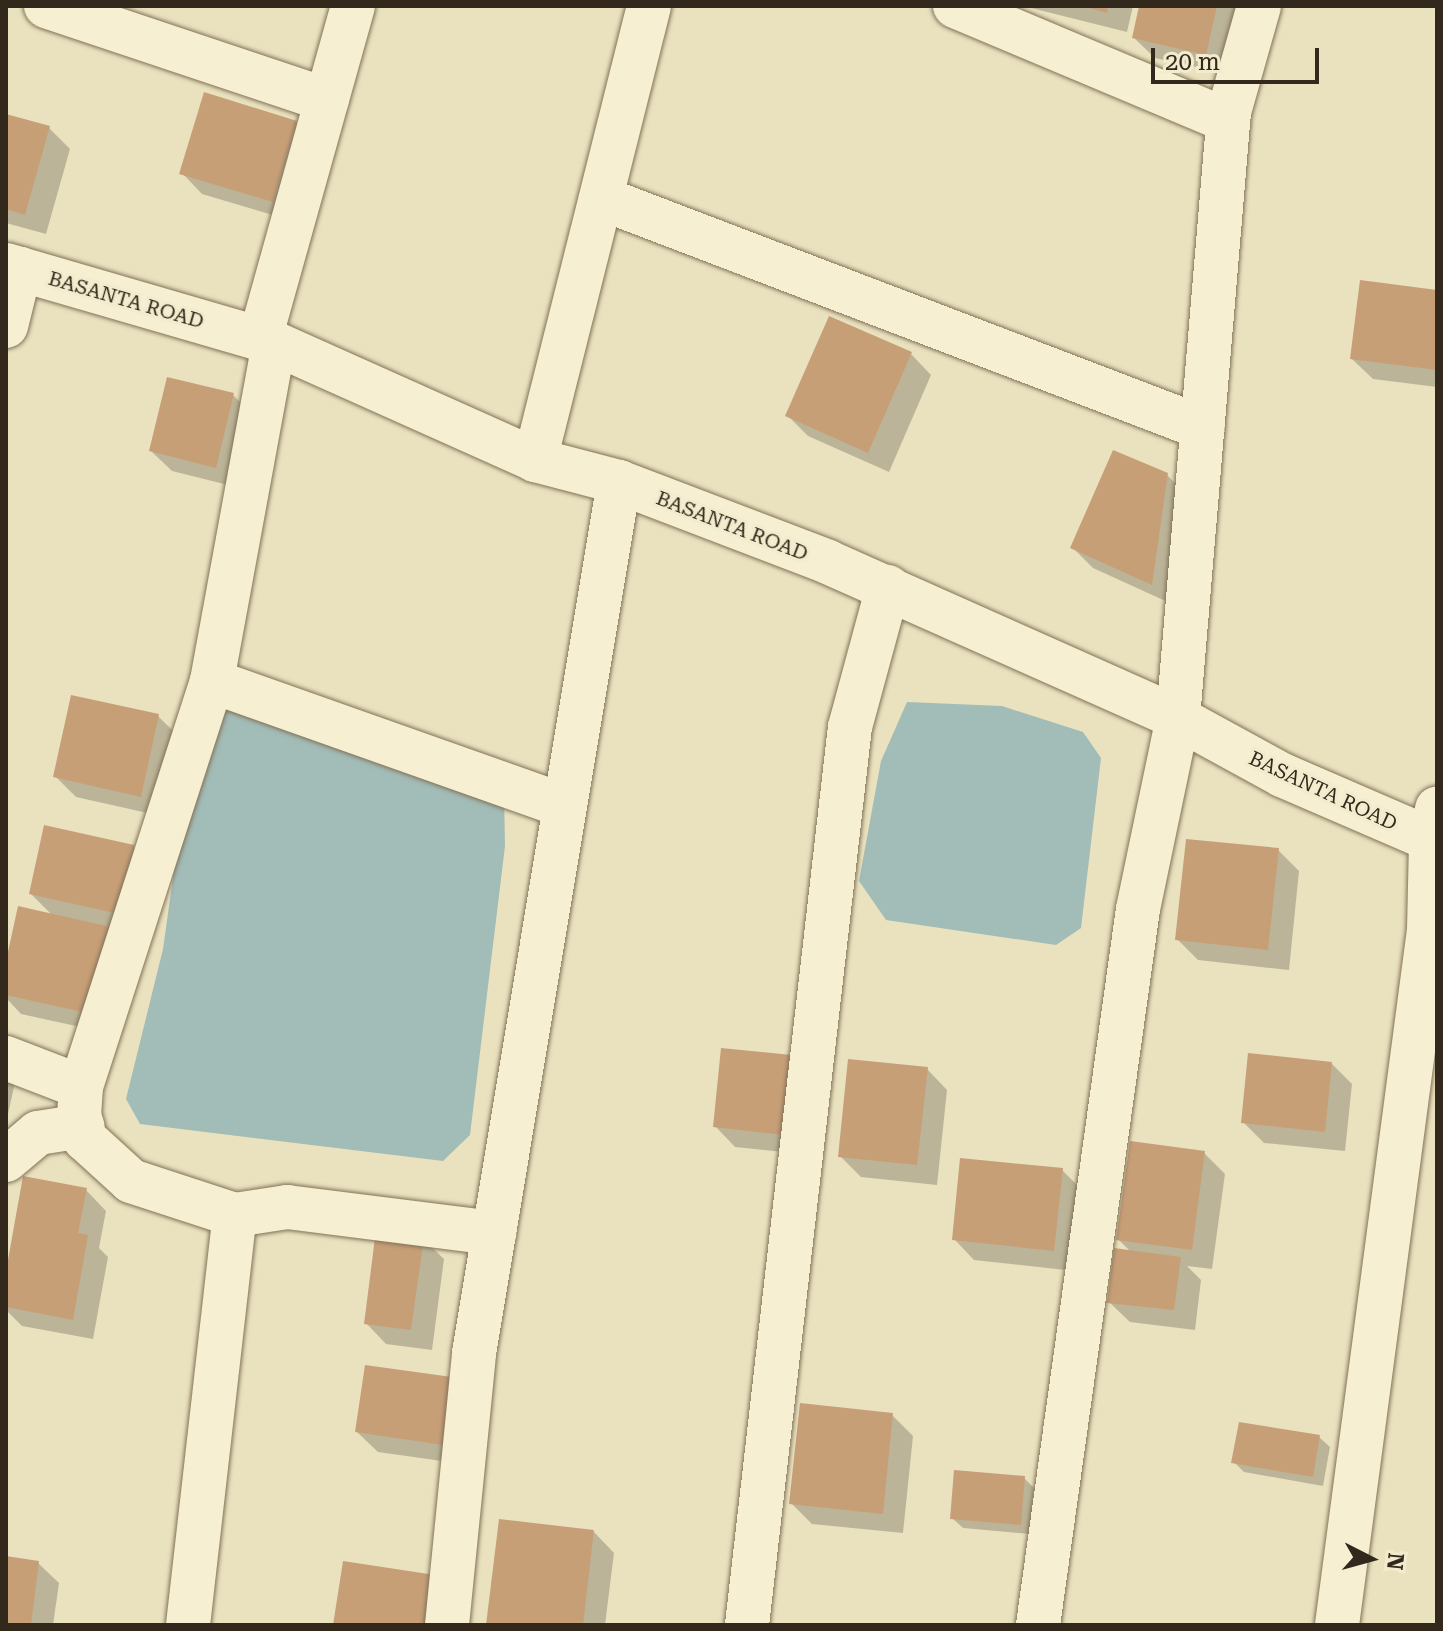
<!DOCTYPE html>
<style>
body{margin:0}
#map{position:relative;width:1443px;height:1631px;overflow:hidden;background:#eae2bf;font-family:"Roboto Serif",serif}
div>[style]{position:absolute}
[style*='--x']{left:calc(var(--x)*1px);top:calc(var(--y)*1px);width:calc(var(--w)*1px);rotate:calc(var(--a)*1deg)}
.water>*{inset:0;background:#a2bcb7}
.shadow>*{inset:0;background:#0003}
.building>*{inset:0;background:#c79f77}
.roads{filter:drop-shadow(0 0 2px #827258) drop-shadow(0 0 2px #827258)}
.minor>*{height:44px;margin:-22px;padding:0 22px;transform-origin:22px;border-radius:22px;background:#f6efd1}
span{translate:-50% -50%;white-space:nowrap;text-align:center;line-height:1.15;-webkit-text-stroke:6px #f2ebce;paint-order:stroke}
.street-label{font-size:20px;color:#32291c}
.frame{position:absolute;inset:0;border:8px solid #32291c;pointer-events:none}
.north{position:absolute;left:1331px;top:1519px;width:80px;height:80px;-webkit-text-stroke:6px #f2ebce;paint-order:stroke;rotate:96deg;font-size:22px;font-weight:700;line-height:32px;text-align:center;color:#32291c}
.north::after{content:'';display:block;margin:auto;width:28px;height:36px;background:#32291c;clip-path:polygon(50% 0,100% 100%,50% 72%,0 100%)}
.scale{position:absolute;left:1151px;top:48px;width:168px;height:36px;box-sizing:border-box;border:4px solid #32291c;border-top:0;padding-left:10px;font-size:24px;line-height:28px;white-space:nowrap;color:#32291c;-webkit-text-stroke:6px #f2ebce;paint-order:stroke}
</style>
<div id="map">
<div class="water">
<i style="clip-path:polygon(234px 700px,504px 793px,505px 846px,470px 1135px,443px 1161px,140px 1124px,126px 1099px,163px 949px,191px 748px)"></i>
<i style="clip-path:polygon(907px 702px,1002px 706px,1083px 732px,1101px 758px,1081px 928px,1056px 945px,886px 920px,859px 881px,881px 761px)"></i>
</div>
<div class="shadow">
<i style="clip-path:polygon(1023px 6px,1133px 6px,1127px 32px)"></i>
<i style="clip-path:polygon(1141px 6px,1242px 6px,1227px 74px,1155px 58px,1134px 38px)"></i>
<i style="clip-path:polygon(6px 116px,49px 128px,70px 149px,46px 234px,6px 223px)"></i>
<i style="clip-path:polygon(296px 123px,317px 143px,293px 221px,202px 194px,182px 173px)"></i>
<i style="clip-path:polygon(1437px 292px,1437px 387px,1373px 379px,1352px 359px)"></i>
<i style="clip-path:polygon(911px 354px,931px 375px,889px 472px,808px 436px,787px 415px)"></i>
<i style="clip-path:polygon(233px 395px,254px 416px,236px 487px,172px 471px,151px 451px)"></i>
<i style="clip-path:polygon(1167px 475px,1188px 496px,1172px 604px,1093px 568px,1073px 548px)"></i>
<i style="clip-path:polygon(158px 716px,179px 737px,161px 816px,76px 797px,55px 776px)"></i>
<i style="clip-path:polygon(133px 846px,154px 867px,117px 1035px,21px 1014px,6px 998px,6px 970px,53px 916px,31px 894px)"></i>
<i style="clip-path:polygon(1278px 850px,1299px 871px,1289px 970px,1198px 960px,1177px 939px)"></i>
<i style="clip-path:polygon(723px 1050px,803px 1154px,735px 1147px,715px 1126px)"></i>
<i style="clip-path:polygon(1332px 1064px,1352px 1084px,1345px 1151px,1264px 1143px,1243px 1122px)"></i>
<i style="clip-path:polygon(6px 1068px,16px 1078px,6px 1123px)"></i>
<i style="clip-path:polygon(927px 1069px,947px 1090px,937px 1185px,861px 1177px,840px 1156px)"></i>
<i style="clip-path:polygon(1204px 1153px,1225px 1174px,1212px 1269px,1187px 1266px,1201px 1280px,1195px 1330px,1130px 1322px,1109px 1302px,1132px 1253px,1118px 1239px)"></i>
<i style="clip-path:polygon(1062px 1170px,1083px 1191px,1074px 1271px,974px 1260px,954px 1239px)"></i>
<i style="clip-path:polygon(86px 1190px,106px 1211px,99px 1248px,108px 1257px,93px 1339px,22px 1326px,6px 1310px,6px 1282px)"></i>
<i style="clip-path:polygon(423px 1239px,444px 1259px,432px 1350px,386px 1344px,366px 1323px)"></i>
<i style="clip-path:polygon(367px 1367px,470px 1465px,378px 1452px,357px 1432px)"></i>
<i style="clip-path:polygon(892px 1415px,913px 1436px,903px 1533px,812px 1524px,791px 1503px)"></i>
<i style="clip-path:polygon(1319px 1437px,1330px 1447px,1323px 1486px,1244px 1472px,1234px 1462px)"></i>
<i style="clip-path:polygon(1024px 1478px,1034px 1488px,1030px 1534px,963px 1528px,952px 1518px)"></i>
<i style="clip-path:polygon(594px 1532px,614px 1553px,605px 1625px,489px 1625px)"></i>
<i style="clip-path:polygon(6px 1558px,38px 1563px,59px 1583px,53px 1625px,6px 1625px)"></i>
</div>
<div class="building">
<i style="clip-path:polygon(1082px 6px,1108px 6px,1107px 13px)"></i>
<i style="clip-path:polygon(1139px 6px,1217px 6px,1206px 55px,1132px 38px)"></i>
<i style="clip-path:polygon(204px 92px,297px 121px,273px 202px,179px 174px)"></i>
<i style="clip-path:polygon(6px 114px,50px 126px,25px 215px,6px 209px)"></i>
<i style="clip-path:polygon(1360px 280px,1437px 290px,1437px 370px,1350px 359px)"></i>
<i style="clip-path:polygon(829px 316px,912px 352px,868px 453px,785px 416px)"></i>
<i style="clip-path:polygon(167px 377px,234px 393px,216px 468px,149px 451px)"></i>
<i style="clip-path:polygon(1113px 450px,1168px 473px,1152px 585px,1070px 548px)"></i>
<i style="clip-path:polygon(71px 695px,159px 714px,141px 797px,53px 777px)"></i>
<i style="clip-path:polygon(44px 825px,134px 845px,119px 914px,29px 894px)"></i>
<i style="clip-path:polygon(1186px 839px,1279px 848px,1268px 950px,1175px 940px)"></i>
<i style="clip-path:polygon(18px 906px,115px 928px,96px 1015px,6px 995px,6px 961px)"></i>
<i style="clip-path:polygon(721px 1048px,791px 1055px,783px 1135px,713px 1127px)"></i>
<i style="clip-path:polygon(1248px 1053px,1332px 1062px,1325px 1132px,1241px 1123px)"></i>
<i style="clip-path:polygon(848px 1059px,928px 1067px,917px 1165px,838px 1157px)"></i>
<i style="clip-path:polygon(1130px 1141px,1205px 1151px,1192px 1250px,1116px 1240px)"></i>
<i style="clip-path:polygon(960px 1158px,1063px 1168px,1054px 1251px,952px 1240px)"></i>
<i style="clip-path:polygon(23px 1176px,87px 1188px,78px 1233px,88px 1235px,73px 1320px,6px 1307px,6px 1271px)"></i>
<i style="clip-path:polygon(376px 1230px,424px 1237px,411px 1330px,364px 1324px)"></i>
<i style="clip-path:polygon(1114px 1248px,1181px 1257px,1174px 1310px,1107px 1303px)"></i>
<i style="clip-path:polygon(365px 1365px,459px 1378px,450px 1446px,355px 1432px)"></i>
<i style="clip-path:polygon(800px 1403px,893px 1413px,883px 1514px,789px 1504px)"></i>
<i style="clip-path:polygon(1239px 1422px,1320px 1435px,1313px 1477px,1231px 1463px)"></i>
<i style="clip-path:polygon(954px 1470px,1025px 1476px,1021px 1525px,950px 1519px)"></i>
<i style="clip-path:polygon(499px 1519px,594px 1530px,583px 1625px,486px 1625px)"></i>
<i style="clip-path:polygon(6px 1556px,39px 1561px,31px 1625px,6px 1625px)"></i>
<i style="clip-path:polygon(343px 1561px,435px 1575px,428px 1625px,333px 1625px)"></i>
</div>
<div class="roads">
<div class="minor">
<i style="--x:46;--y:6;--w:296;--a:18.5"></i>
<i style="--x:955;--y:6;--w:296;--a:22.8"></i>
<i style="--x:601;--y:198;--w:644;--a:20.91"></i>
<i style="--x:6;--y:265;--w:279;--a:16.2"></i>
<i style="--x:274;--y:343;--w:286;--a:24.1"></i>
<i style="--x:535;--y:460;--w:87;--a:14.7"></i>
<i style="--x:619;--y:482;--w:224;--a:20.9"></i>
<i style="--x:828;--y:562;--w:383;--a:24"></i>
<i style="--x:1178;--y:718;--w:119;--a:28.7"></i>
<i style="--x:1282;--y:775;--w:169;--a:23.4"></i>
<i style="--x:6;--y:326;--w:59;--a:-76.2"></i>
<i style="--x:260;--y:339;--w:346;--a:-74.4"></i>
<i style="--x:274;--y:343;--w:344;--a:100.4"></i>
<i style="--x:212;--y:681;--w:427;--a:107.9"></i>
<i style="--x:81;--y:1087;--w:27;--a:94"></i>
<i style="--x:79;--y:1114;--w:26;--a:77"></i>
<i style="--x:85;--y:1139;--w:62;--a:42.4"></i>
<i style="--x:131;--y:1181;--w:109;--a:18.1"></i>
<i style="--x:235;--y:1215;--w:53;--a:-8.7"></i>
<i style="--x:287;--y:1207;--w:209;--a:7.2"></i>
<i style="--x:535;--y:460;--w:468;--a:-75.9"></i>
<i style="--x:212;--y:681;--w:374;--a:19.5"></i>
<i style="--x:6;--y:1058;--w:80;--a:21.1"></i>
<i style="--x:6;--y:1160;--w:42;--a:-40.2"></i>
<i style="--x:38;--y:1133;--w:45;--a:-9"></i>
<i style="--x:188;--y:1625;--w:413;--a:-83.5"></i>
<i style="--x:447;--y:1625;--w:273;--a:-84.3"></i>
<i style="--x:474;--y:1353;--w:883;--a:-80.55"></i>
<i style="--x:747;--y:1625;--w:904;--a:-83.46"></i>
<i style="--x:850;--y:727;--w:145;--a:-74.8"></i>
<i style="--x:1038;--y:1625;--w:723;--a:-82.05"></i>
<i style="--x:1138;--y:909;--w:195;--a:-78.2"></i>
<i style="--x:1178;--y:718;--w:608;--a:-85.19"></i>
<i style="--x:1229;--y:112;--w:110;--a:-74.2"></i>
<i style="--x:1337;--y:1625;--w:701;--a:-82.46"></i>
<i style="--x:1429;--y:930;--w:90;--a:-88.7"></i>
<i style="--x:1431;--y:840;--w:32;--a:-79"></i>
</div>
</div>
<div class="street-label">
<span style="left:126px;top:300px;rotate:16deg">BASANTA ROAD</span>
<span style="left:732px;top:526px;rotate:21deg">BASANTA ROAD</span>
<span style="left:1323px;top:791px;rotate:25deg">BASANTA ROAD</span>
</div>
<div class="frame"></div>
<div class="north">N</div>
<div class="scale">20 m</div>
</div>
